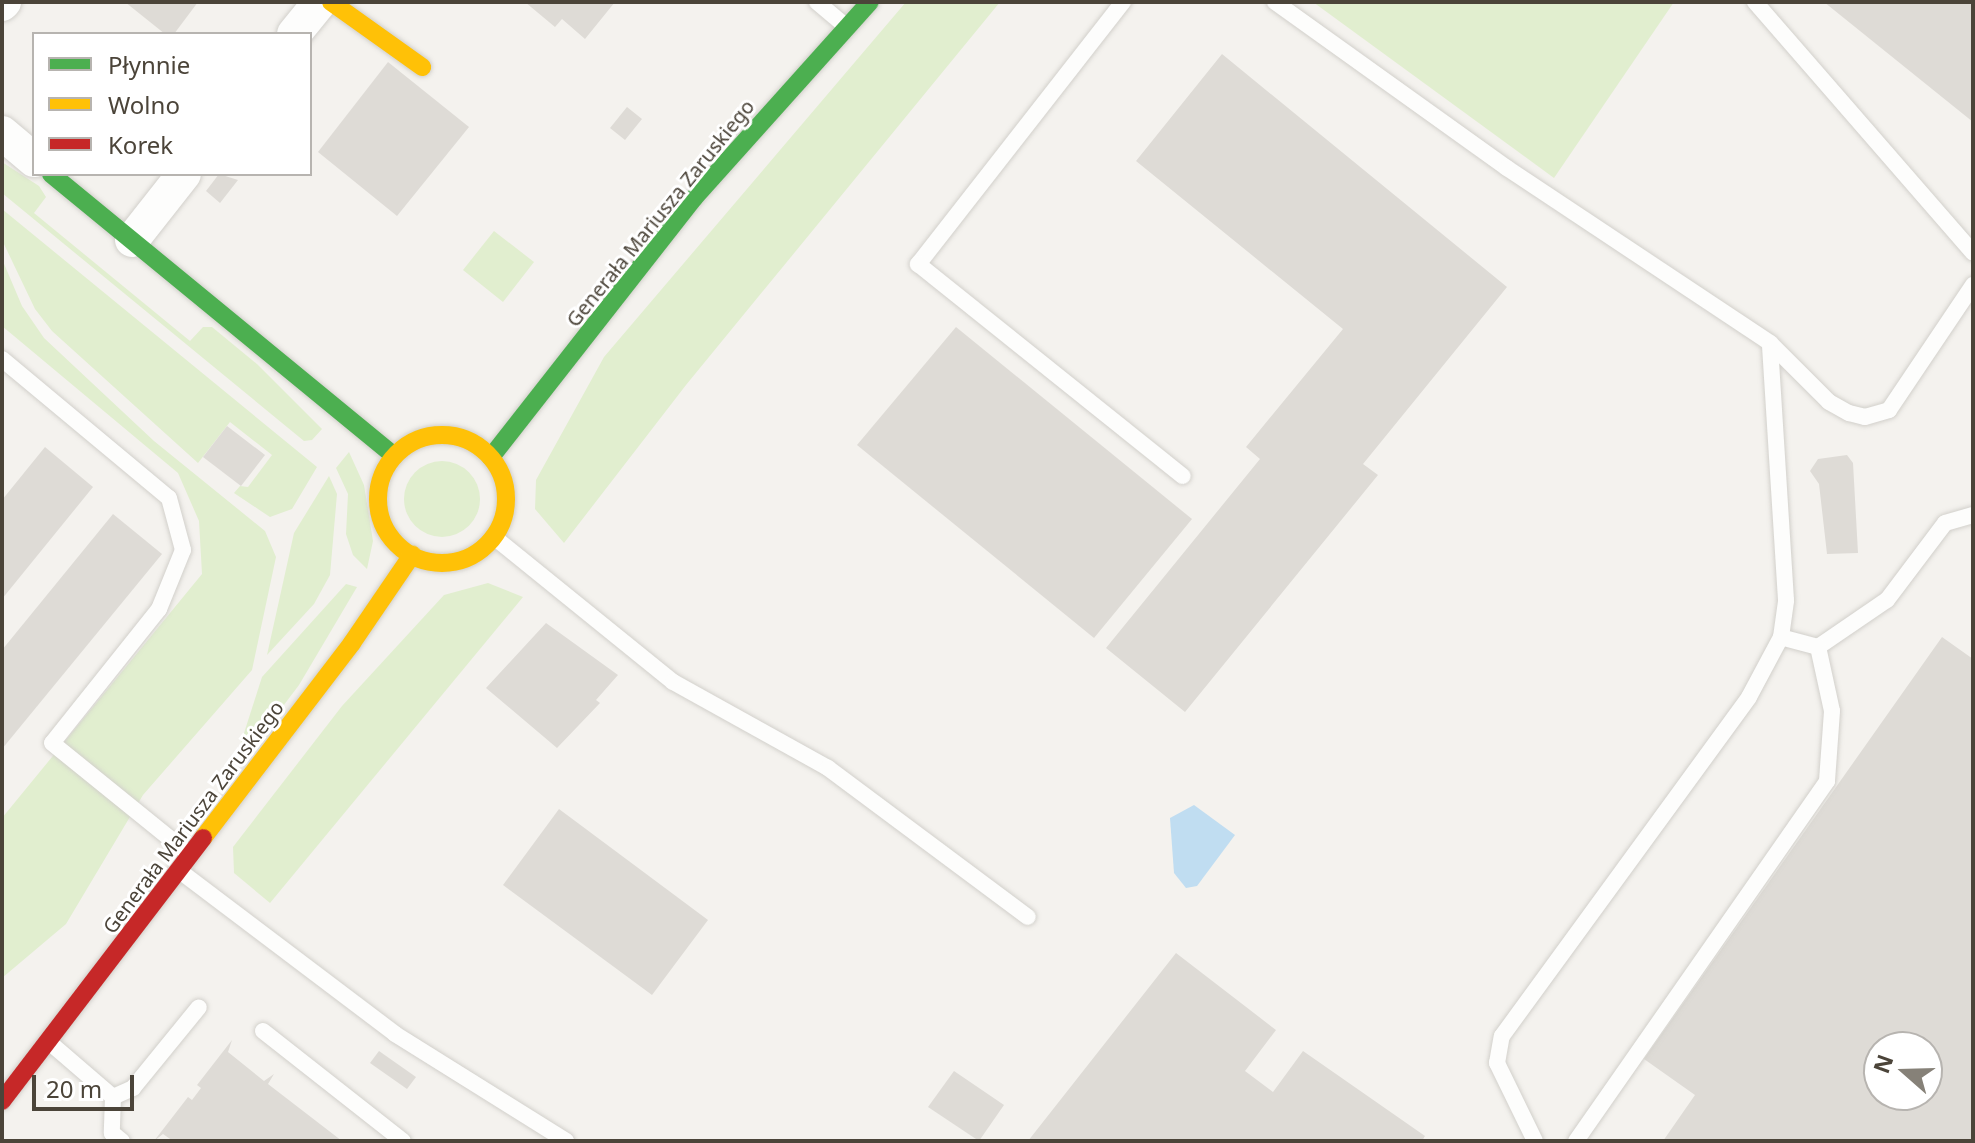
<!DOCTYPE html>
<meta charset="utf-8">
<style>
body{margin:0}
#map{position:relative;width:1975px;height:1143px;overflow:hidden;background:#f4f2ee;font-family:"Noto Sans",sans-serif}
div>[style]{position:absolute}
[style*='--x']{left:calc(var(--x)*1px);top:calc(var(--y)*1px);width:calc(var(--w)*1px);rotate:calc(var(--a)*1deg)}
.green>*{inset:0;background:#e1eecf}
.round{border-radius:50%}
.water>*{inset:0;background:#c0ddf1}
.building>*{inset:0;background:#dedbd6}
.roads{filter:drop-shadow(0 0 2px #d2d0cb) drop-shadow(0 0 2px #d2d0cb)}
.lane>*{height:16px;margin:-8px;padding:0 8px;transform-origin:8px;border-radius:8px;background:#fdfdfc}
.street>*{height:34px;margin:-17px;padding:0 17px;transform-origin:17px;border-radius:17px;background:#fdfdfc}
.fast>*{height:18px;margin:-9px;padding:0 9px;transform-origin:9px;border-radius:9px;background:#4caf50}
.slow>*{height:18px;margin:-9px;padding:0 9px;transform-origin:9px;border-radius:9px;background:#ffc107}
.slow>.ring{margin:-9px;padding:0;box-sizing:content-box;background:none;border:18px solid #ffc107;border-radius:50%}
.jam>*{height:18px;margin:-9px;padding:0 9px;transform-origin:9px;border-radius:9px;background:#c62828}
span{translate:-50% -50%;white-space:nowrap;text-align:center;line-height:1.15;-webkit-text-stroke:6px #fff;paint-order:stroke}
.street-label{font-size:20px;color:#4b4439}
.frame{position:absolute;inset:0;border:4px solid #4b4439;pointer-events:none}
.legend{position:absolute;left:32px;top:32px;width:280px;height:144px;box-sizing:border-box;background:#fff;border:2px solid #b7b4b0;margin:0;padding:10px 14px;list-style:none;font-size:24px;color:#4b4439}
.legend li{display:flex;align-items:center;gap:16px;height:40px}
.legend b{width:40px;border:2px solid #b7b4b0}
.north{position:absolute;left:1863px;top:1031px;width:80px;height:80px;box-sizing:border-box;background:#fff;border:2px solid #b7b4b0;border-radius:50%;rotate:290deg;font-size:22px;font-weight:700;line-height:32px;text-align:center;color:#4b4439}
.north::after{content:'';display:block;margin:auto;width:28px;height:36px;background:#868178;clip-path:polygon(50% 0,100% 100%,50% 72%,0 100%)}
.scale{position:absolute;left:32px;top:1075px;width:102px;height:36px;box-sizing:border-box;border:4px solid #4b4439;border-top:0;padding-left:10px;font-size:24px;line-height:28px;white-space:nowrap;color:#4b4439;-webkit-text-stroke:6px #fff;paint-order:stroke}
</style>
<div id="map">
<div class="green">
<i style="clip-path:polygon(906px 2px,1000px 2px,686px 385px,564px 543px,535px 509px,536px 480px,604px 357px)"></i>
<i style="clip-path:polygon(1313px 2px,1674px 2px,1554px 178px)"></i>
<i style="clip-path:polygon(2px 162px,39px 186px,46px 197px,34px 213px,190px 341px,203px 327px,212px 327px,257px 364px,322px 429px,312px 440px,304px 441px,2px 193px)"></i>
<i style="clip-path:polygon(2px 209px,317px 467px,292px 509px,270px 517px,234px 493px,240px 486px,248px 487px,272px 455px,230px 422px,198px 463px,52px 331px,35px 309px,2px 240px)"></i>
<i style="clip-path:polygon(494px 231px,534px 262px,503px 302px,463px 270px)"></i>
<i style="clip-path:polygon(2px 259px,22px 306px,44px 338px,154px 441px,265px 531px,276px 557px,252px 670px,143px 795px,66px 924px,2px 978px,2px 818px,202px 574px,199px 521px,178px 473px,2px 326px)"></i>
<i style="clip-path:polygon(349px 452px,364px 485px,373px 541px,367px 569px,353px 555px,346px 534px,348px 494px,336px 468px)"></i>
<i class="round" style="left:404px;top:461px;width:76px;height:76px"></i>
<i style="clip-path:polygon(329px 476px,337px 494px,330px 575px,314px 604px,267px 655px,294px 533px)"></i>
<i style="clip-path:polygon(488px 583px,523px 597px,270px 903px,234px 873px,233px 847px,342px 706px,444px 595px)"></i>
<i style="clip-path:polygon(346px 584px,357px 587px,299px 685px,241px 762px,236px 758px,262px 677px)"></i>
</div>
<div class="water">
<i style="clip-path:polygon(1194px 805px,1235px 835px,1197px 886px,1186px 888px,1174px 873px,1170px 818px)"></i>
</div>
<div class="building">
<i style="clip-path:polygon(125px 2px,198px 2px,174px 34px,165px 34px)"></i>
<i style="clip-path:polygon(525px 2px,615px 2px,585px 39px,562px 19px,555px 27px)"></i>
<i style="clip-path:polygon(1824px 2px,1973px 2px,1973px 122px)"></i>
<i style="clip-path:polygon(1222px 54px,1507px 287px,1363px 464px,1378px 475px,1185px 712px,1106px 648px,1260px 459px,1246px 447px,1343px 329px,1136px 161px)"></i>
<i style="clip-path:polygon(388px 62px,469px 127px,397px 216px,318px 152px)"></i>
<i style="clip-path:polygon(627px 107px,642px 119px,625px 140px,610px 128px)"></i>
<i style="clip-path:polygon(219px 174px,238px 180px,220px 203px,206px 191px)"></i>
<i style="clip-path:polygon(956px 327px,1192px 519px,1094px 638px,857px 445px)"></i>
<i style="clip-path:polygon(227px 426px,265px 455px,241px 486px,203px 457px)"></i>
<i style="clip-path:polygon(45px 447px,93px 487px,2px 599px,2px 500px)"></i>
<i style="clip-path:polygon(1847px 455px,1853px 463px,1858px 553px,1827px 554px,1819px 484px,1810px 471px,1818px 459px)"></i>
<i style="clip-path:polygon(113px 514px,162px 554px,2px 749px,2px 650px)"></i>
<i style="clip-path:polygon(546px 623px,618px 675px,596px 700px,600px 703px,557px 748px,486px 688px)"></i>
<i style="clip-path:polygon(evenodd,1942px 637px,1973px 659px,1973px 1141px,1663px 1141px,1695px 1095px,1644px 1059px,1942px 637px,1879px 1047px,1927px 1047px,1927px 1095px,1879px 1095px,1879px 1047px)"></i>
<i style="clip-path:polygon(559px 809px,708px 920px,652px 995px,503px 885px)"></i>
<i style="clip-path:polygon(1176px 953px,1276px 1030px,1245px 1071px,1273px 1092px,1303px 1051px,1425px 1136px,1422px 1141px,1028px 1141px)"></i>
<i style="clip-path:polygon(232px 1040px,228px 1052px,264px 1081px,274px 1074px,268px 1084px,342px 1141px,173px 1141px,163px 1134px,154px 1141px,188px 1097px,192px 1100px,201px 1088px,197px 1085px)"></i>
<i style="clip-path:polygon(379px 1051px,416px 1077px,407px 1089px,370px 1063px)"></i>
<i style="clip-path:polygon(954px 1071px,1004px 1105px,979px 1141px,928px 1107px)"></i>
</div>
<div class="roads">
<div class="lane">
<i style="--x:817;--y:2;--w:38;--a:40"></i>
<i style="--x:1123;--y:2;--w:333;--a:128"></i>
<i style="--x:918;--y:264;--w:339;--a:38.7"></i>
<i style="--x:1275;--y:2;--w:285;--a:35.6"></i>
<i style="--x:1507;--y:168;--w:316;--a:33.6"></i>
<i style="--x:1770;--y:343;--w:83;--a:45"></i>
<i style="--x:1829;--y:402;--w:23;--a:29"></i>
<i style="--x:1849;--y:413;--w:16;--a:14"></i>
<i style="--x:1865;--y:417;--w:25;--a:-16"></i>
<i style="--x:1889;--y:410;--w:151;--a:-56.1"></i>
<i style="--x:1755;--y:2;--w:332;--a:49"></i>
<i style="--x:2;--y:359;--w:217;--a:39.8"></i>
<i style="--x:169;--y:498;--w:54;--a:74.9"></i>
<i style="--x:183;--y:550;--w:64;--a:112.1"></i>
<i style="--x:159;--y:609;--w:171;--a:128.6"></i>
<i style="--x:52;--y:743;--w:176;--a:39"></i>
<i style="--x:494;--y:537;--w:230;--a:39"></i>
<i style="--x:673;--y:682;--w:177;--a:29"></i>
<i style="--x:828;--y:768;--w:249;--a:36.7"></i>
<i style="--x:1818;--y:647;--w:83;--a:-34.3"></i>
<i style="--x:1887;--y:600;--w:96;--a:-53"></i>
<i style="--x:1945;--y:523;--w:29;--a:-16"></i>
<i style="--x:181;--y:872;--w:268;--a:37.1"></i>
<i style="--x:395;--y:1034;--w:202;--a:32"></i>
<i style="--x:263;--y:1031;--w:178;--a:38.2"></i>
<i style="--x:49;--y:1042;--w:84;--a:40.7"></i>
<i style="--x:113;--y:1097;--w:36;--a:92"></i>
<i style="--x:112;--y:1133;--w:13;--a:39"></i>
<i style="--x:113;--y:1097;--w:22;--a:-24"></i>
<i style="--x:133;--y:1088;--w:104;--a:-50.8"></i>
<i style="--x:1535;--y:1141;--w:87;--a:-116"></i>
<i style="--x:1497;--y:1063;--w:27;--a:-80"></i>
<i style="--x:1502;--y:1036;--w:419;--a:-53.9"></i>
<i style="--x:1749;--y:697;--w:68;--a:-61.9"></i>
<i style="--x:1781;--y:637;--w:37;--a:-82"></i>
<i style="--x:1786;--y:600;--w:257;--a:-93.6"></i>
<i style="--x:1576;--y:1141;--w:439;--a:-55.1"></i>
<i style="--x:1827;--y:781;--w:70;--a:-85.9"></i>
<i style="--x:1832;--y:711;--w:66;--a:-102.3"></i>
<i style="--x:1818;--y:647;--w:38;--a:-165"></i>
</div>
<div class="street">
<i style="--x:2;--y:4;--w:3;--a:-45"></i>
<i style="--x:294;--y:34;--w:41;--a:-50.9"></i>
<i style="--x:2;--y:133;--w:42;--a:40.2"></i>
<i style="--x:132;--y:240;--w:84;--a:-51.8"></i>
</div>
<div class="fast">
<i style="--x:51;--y:174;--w:444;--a:39.4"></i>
<i style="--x:491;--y:457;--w:329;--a:-51.9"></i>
<i style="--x:694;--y:198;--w:263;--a:-48.1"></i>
</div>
<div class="slow">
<i style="--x:331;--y:2;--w:112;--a:35.5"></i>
<i class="ring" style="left:378px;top:435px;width:110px;height:110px"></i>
<i style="--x:203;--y:838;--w:245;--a:-52.6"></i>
<i style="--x:352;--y:643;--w:107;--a:-55.7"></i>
</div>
<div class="jam">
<i style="--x:2;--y:1101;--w:331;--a:-52.6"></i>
</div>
</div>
<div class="street-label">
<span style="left:660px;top:213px;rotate:-51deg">Generała Mariusza Zaruskiego</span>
<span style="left:193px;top:817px;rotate:-53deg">Generała Mariusza Zaruskiego</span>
</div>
<div class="frame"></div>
<ul class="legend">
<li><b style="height:10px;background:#4caf50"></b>Płynnie</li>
<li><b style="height:10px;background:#ffc107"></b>Wolno</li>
<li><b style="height:10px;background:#c62828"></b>Korek</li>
</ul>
<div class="north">N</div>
<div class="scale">20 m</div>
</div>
